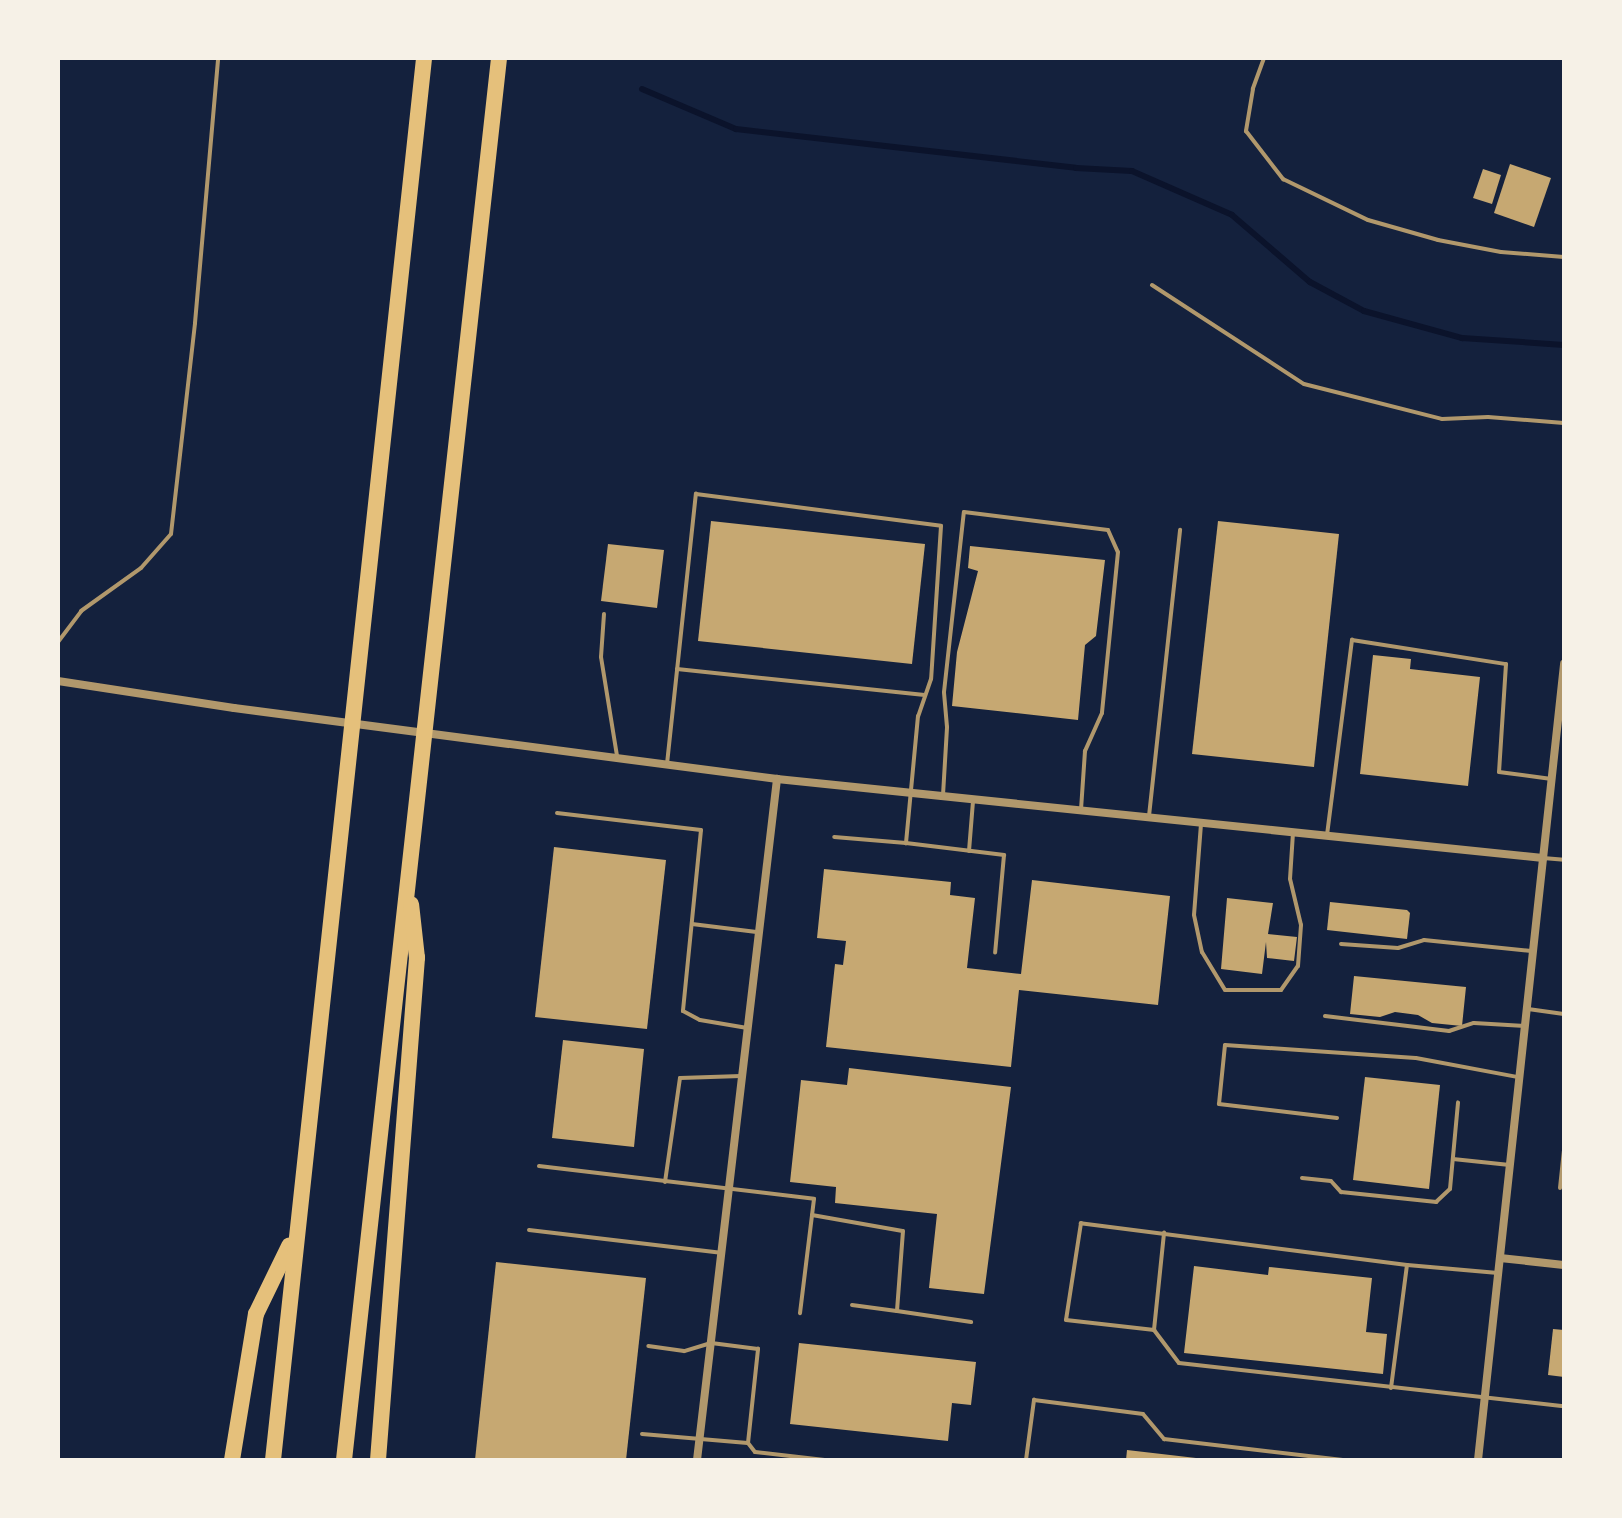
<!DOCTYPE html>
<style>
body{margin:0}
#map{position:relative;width:1622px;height:1518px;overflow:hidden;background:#14213d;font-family:"IBM Plex Sans",sans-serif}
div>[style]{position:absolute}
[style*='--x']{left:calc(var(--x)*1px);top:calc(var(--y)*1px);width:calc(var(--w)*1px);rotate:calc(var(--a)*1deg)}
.stream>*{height:6px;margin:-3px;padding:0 3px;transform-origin:3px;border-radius:3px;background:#0b132b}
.building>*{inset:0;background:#c6a872}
.service>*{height:4px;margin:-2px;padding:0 2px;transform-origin:2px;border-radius:2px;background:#b1986c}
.minor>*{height:8px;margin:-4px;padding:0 4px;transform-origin:4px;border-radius:4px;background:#b1986c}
.motorway>*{height:16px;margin:-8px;padding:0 8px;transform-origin:8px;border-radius:8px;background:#e5c07b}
span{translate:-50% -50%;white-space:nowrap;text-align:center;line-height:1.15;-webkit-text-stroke:6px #f6f1e7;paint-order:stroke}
.frame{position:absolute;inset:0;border:60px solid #f6f1e7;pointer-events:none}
</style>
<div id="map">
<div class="stream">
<i style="--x:642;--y:89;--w:102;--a:23.1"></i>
<i style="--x:736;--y:129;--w:342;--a:6.5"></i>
<i style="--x:1076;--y:168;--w:56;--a:3.1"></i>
<i style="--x:1132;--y:171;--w:109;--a:23.7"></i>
<i style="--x:1232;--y:215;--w:103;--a:40.7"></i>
<i style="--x:1310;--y:282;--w:61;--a:28.2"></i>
<i style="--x:1364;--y:311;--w:102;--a:15.4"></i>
<i style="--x:1462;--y:338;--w:102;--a:3.9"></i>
</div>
<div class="building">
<i style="clip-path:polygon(1510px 164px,1551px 178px,1534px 227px,1494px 213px)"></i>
<i style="clip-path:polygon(1483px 169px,1501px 175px,1492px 204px,1473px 198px)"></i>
<i style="clip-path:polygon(711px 521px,925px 544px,912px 664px,698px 641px)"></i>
<i style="clip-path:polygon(1218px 521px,1339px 534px,1314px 767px,1192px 754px)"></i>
<i style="clip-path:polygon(608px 544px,664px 550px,657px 608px,601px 601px)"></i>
<i style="clip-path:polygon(970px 546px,1105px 560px,1096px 636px,1085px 645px,1078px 720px,952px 706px,957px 652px,978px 571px,968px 568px)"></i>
<i style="clip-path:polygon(1373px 655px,1411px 659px,1410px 669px,1480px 677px,1468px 786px,1360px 774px)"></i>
<i style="clip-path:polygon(554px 847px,666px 860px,647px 1029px,535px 1017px)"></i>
<i style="clip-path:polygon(824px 869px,951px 882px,950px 895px,975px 898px,967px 968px,1021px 974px,1032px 880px,1170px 896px,1158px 1005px,1019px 990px,1011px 1067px,826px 1047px,835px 964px,843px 965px,846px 941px,817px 938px)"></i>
<i style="clip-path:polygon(1227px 898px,1273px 903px,1268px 934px,1297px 937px,1294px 961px,1267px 958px,1266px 942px,1262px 974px,1221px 969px)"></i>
<i style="clip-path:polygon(1330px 902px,1407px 910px,1410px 913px,1407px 939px,1327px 930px)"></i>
<i style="clip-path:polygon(1354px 976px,1466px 987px,1462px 1026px,1432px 1023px,1418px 1015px,1395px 1012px,1380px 1017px,1350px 1014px)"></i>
<i style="clip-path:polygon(563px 1040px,644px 1049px,634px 1147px,552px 1138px)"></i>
<i style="clip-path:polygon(849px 1068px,1011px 1087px,984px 1294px,929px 1288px,937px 1214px,835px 1203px,836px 1187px,790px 1182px,801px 1080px,847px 1085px)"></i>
<i style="clip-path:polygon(1365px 1077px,1440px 1085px,1429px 1189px,1353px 1180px)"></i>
<i style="clip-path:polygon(496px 1262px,646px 1278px,626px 1460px,475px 1460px)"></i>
<i style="clip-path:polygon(1194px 1266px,1268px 1275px,1269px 1267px,1372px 1278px,1366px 1332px,1387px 1334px,1383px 1374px,1184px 1353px)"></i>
<i style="clip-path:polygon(1553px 1329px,1564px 1330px,1564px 1377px,1548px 1375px)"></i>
<i style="clip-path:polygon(799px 1343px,976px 1362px,971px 1405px,952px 1403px,948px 1441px,790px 1424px)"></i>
<i style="clip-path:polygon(1127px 1450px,1196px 1458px,1196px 1460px,1126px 1460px)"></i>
</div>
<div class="service">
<i style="--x:1264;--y:58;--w:33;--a:110"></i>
<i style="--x:1253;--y:89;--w:43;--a:99.5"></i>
<i style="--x:1246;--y:131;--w:61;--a:52.4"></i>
<i style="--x:1283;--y:179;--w:94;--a:25.8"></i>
<i style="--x:1368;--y:220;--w:73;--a:15.9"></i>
<i style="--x:1438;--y:240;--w:64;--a:10.8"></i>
<i style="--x:1501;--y:252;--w:63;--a:4.5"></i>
<i style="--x:1152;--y:285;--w:181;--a:33.1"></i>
<i style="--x:1304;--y:384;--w:142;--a:14.2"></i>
<i style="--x:1442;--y:419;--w:46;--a:-2.5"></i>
<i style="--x:1488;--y:417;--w:76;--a:4.5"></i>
<i style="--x:604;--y:614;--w:43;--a:94"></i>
<i style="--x:601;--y:657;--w:100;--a:80.8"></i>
<i style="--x:58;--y:642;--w:39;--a:-53"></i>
<i style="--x:81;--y:611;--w:74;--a:-35.6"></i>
<i style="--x:141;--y:568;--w:45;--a:-48.6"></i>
<i style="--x:171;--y:534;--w:212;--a:-83.5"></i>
<i style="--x:195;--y:323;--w:266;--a:-85"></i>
<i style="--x:677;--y:669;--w:249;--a:6"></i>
<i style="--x:667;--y:764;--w:272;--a:-83.9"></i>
<i style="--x:696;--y:494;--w:247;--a:7.4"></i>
<i style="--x:941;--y:526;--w:153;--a:93.7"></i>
<i style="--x:931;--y:679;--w:39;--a:109"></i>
<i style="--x:918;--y:716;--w:128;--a:95.4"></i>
<i style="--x:906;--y:843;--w:72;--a:-175.2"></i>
<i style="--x:943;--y:795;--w:68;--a:-86.6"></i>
<i style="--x:947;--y:727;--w:35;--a:-95"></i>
<i style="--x:944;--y:692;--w:181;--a:-83.7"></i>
<i style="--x:964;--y:512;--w:145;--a:7.1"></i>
<i style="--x:1108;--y:530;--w:24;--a:66"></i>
<i style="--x:1118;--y:552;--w:162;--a:95.7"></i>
<i style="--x:1102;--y:713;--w:42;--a:114.1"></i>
<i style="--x:1085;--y:751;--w:58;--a:93.9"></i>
<i style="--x:557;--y:813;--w:145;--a:6.7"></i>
<i style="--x:701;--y:830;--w:182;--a:95.7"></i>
<i style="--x:683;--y:1011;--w:19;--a:28"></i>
<i style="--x:700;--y:1020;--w:48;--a:9.7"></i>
<i style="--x:1149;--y:816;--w:288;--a:-83.8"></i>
<i style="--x:1201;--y:824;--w:91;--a:94.4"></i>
<i style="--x:1194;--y:915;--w:38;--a:78"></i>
<i style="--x:1202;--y:952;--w:44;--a:58.8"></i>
<i style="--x:1225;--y:990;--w:56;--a:0"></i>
<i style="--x:1281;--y:990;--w:29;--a:-55"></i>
<i style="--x:1298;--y:966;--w:41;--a:-85.8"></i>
<i style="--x:1301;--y:925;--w:47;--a:-103.4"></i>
<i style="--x:1290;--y:879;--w:47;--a:-86.3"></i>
<i style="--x:1327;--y:835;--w:197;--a:-82.7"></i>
<i style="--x:1352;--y:640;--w:156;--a:8.9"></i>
<i style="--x:1506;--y:664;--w:108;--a:93.7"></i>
<i style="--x:1499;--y:772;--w:53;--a:7.5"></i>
<i style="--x:906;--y:843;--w:99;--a:7"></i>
<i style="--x:1004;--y:855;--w:98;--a:95.2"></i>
<i style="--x:969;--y:851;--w:50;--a:-85.4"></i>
<i style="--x:1543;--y:858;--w:21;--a:5"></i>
<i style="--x:692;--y:924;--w:65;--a:7"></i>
<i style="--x:1341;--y:944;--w:57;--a:4"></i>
<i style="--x:1398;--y:948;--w:27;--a:-17"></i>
<i style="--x:1424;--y:940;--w:108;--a:5.9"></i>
<i style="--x:1528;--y:1009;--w:36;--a:8"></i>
<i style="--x:1325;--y:1016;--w:125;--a:6.9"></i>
<i style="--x:1449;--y:1031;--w:26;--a:-18"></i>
<i style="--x:1474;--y:1023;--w:51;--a:3.4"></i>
<i style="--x:1337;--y:1118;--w:119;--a:-173.2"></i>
<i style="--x:1219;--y:1104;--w:59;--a:-84.2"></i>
<i style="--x:1225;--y:1045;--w:191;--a:3.9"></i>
<i style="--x:1416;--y:1058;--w:104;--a:10.6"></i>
<i style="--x:1453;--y:1159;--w:57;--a:6"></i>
<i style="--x:539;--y:1166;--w:277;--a:6.8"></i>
<i style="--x:814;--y:1199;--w:115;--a:97"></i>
<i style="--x:1302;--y:1178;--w:29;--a:6"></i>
<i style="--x:1331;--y:1181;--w:15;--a:48"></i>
<i style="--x:1341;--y:1192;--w:96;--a:6"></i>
<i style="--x:1436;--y:1202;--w:19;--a:-43"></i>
<i style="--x:1450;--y:1189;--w:87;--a:-84.7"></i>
<i style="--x:665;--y:1182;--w:105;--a:-81.8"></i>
<i style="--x:680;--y:1078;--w:61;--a:-1.9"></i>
<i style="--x:1560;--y:1188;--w:37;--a:-84"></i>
<i style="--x:812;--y:1215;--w:92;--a:10"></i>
<i style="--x:903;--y:1231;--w:80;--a:94.3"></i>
<i style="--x:897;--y:1311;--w:75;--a:8.5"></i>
<i style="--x:529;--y:1230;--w:193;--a:6.8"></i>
<i style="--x:1498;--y:1273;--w:91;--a:-175"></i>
<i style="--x:1407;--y:1265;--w:329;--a:-172.7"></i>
<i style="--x:1081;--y:1223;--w:98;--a:98.8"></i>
<i style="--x:1066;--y:1320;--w:89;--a:6.5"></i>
<i style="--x:1154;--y:1330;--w:41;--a:52.9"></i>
<i style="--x:1179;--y:1363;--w:387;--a:6.4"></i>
<i style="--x:852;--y:1305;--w:45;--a:7.6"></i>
<i style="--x:1154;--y:1330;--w:98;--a:-84.1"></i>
<i style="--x:1391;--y:1388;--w:124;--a:-82.6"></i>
<i style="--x:642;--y:1434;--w:106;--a:4.9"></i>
<i style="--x:748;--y:1443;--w:95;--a:-83.9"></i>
<i style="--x:758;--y:1349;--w:47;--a:-172.7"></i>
<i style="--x:711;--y:1343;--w:28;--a:163"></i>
<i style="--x:684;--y:1351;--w:36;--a:-172"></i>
<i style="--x:748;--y:1443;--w:11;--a:52"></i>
<i style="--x:755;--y:1452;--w:70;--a:6.5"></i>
<i style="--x:1026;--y:1460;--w:61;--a:-82.4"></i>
<i style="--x:1034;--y:1400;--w:110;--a:7.3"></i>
<i style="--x:1143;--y:1414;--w:33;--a:50"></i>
<i style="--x:1164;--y:1439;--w:180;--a:6.7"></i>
</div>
<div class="minor">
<i style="--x:58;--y:681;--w:178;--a:8.7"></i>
<i style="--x:234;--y:708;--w:548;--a:7.45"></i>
<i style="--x:777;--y:779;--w:770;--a:5.89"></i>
<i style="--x:1500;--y:1258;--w:64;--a:6.2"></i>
<i style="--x:697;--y:1460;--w:686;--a:-83.3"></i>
<i style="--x:1478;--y:1460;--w:801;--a:-83.83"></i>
</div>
<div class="motorway">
<i style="--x:232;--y:1460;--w:148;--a:-80.7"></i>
<i style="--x:256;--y:1314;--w:76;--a:-64.1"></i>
<i style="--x:273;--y:1460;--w:1410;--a:-83.85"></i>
<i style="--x:344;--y:1460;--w:1411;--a:-83.69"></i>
<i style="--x:378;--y:1460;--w:504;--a:-85.56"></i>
<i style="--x:417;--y:958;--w:54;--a:-96.3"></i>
</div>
<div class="frame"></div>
</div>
